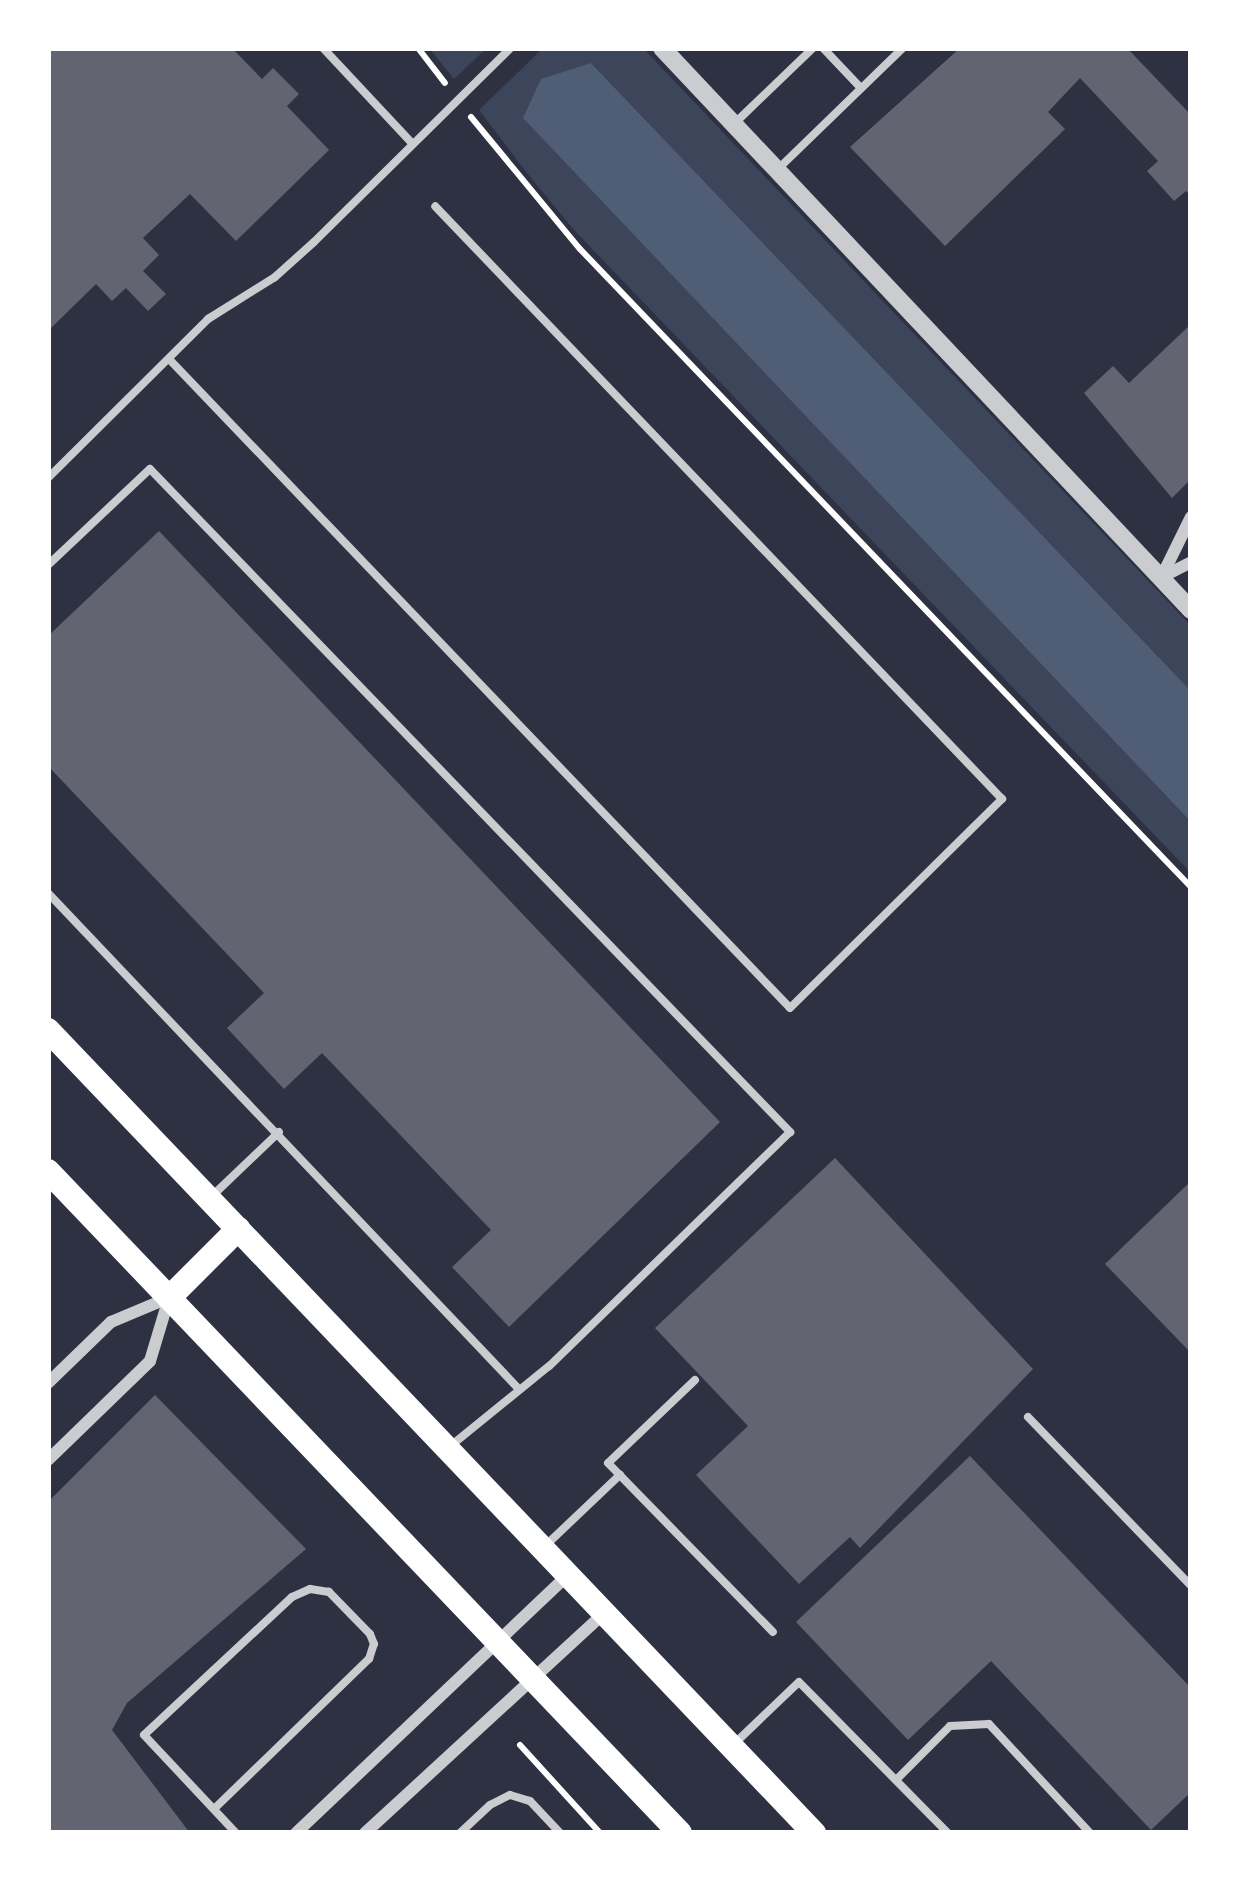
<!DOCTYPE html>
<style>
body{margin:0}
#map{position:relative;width:1239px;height:1881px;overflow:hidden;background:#2d3142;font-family:"Golos Text",sans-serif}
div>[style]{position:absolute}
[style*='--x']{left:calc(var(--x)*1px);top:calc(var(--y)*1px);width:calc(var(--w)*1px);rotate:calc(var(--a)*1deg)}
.green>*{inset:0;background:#3c4559}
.water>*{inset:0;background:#4f5d75}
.building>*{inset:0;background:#626471}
.path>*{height:6px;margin:-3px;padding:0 3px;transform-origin:3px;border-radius:3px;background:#fff}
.service>*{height:8px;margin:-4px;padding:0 4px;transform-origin:4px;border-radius:4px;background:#caccd0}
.minor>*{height:12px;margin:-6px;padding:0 6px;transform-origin:6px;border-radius:6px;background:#caccd0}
.tertiary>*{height:18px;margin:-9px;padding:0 9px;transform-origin:9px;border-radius:9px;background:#caccd0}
.primary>*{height:24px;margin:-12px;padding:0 12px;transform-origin:12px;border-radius:12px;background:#fff}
span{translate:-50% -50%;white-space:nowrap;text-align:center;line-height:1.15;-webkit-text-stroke:10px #fff;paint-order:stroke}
.frame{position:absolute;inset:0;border:51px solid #fff;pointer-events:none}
</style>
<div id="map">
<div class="green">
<i style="clip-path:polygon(429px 48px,487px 48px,454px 79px)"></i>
<i style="clip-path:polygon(543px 48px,643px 48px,1191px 626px,1191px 691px,592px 64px,524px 118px,1191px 822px,1191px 873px,573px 229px,523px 168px,479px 110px)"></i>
</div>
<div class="water">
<i style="clip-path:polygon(591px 63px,1191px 691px,1191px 822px,523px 118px,541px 79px)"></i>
</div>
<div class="building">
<i style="clip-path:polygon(48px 48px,232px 48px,262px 79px,273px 68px,299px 94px,287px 106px,329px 150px,236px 241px,190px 194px,143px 238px,159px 255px,143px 271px,166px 294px,148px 311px,126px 288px,112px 301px,96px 284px,48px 331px)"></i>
<i style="clip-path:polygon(960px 48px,1127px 48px,1191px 115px,1191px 196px,1186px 191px,1174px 201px,1147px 171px,1158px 161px,1080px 78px,1048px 112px,1065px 129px,945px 246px,850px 147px)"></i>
<i style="clip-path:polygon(1191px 324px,1191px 479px,1172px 498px,1084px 393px,1113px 366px,1129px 383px)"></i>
<i style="clip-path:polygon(159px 531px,720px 1122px,509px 1327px,452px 1267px,491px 1230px,322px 1053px,284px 1089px,227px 1028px,264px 993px,48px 766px,48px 636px)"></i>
<i style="clip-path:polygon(835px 1158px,1033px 1369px,860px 1548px,850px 1537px,799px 1584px,696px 1475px,748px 1426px,655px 1328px)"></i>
<i style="clip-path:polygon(1191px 1181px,1191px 1353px,1105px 1264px)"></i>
<i style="clip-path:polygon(155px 1395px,306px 1549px,127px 1703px,112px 1730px,190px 1833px,48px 1833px,48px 1502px)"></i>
<i style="clip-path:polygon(970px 1456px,1191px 1688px,1191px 1792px,1151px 1830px,991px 1661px,908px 1740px,796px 1622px)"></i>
</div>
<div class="path">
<i style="--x:418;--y:48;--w:44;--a:52.4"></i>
<i style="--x:471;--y:117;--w:171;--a:50.5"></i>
<i style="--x:580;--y:249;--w:883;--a:46.24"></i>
<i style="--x:520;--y:1745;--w:119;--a:47.7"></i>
</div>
<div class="service">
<i style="--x:323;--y:48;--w:130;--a:46.9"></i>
<i style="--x:823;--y:48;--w:55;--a:46.5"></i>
<i style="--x:736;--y:122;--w:107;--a:-43.9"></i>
<i style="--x:778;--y:169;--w:174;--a:-44.1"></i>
<i style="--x:169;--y:359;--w:898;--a:46.26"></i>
<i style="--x:790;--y:1008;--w:298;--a:-44.6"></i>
<i style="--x:1002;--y:799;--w:820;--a:-133.72"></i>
<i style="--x:48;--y:478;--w:226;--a:-44.8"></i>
<i style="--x:208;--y:319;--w:79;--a:-32.1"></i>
<i style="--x:275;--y:277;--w:52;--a:-41.9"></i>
<i style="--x:314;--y:242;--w:276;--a:-44.6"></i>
<i style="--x:48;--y:565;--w:140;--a:-43.3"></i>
<i style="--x:150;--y:469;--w:922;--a:46.01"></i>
<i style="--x:790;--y:1132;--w:336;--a:135.8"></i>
<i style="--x:549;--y:1366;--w:124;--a:140.9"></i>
<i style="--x:48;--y:893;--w:681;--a:46.49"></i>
<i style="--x:211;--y:1197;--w:94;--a:-43.7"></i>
<i style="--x:695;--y:1380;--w:120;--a:136.3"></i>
<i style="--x:608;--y:1463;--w:236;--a:45.7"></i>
<i style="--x:1028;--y:1417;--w:235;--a:46"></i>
<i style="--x:544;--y:1547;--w:105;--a:-43.5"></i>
<i style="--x:733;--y:1745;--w:91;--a:-43.7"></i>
<i style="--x:799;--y:1682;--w:212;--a:45.4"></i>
<i style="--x:896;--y:1780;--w:76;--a:-45"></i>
<i style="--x:950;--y:1726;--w:39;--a:-3"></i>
<i style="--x:989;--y:1724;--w:149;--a:47.2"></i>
<i style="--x:214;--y:1809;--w:216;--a:-44.1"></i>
<i style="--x:369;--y:1659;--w:16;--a:-72"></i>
<i style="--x:374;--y:1644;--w:11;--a:-112"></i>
<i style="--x:370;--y:1634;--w:59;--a:-134.3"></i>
<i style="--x:329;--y:1592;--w:19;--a:-171"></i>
<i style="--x:310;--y:1589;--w:20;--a:156"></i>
<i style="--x:292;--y:1597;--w:202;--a:137"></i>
<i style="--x:144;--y:1735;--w:134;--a:46.8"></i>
<i style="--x:460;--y:1833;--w:41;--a:-43"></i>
<i style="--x:490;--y:1805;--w:22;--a:-27"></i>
<i style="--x:510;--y:1795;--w:21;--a:17"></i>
<i style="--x:530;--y:1801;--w:44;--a:46.8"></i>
</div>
<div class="minor">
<i style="--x:1162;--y:577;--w:33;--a:-27"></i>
<i style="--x:1161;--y:578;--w:68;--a:-63.8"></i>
<i style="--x:48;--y:1383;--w:88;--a:-44.1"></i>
<i style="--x:111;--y:1322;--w:62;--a:-22.8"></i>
<i style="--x:48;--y:1460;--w:142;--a:-44.1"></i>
<i style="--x:150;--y:1361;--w:66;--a:-73.2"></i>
<i style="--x:296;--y:1833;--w:375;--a:-43.5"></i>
<i style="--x:365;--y:1833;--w:323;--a:-42.6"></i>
</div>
<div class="tertiary">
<i style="--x:662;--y:48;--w:772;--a:46.73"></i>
</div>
<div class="primary">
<i style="--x:48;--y:1030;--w:1110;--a:46.35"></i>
<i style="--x:48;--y:1171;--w:915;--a:46.33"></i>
<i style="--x:169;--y:1298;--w:98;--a:-45"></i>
</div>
<div class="frame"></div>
</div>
